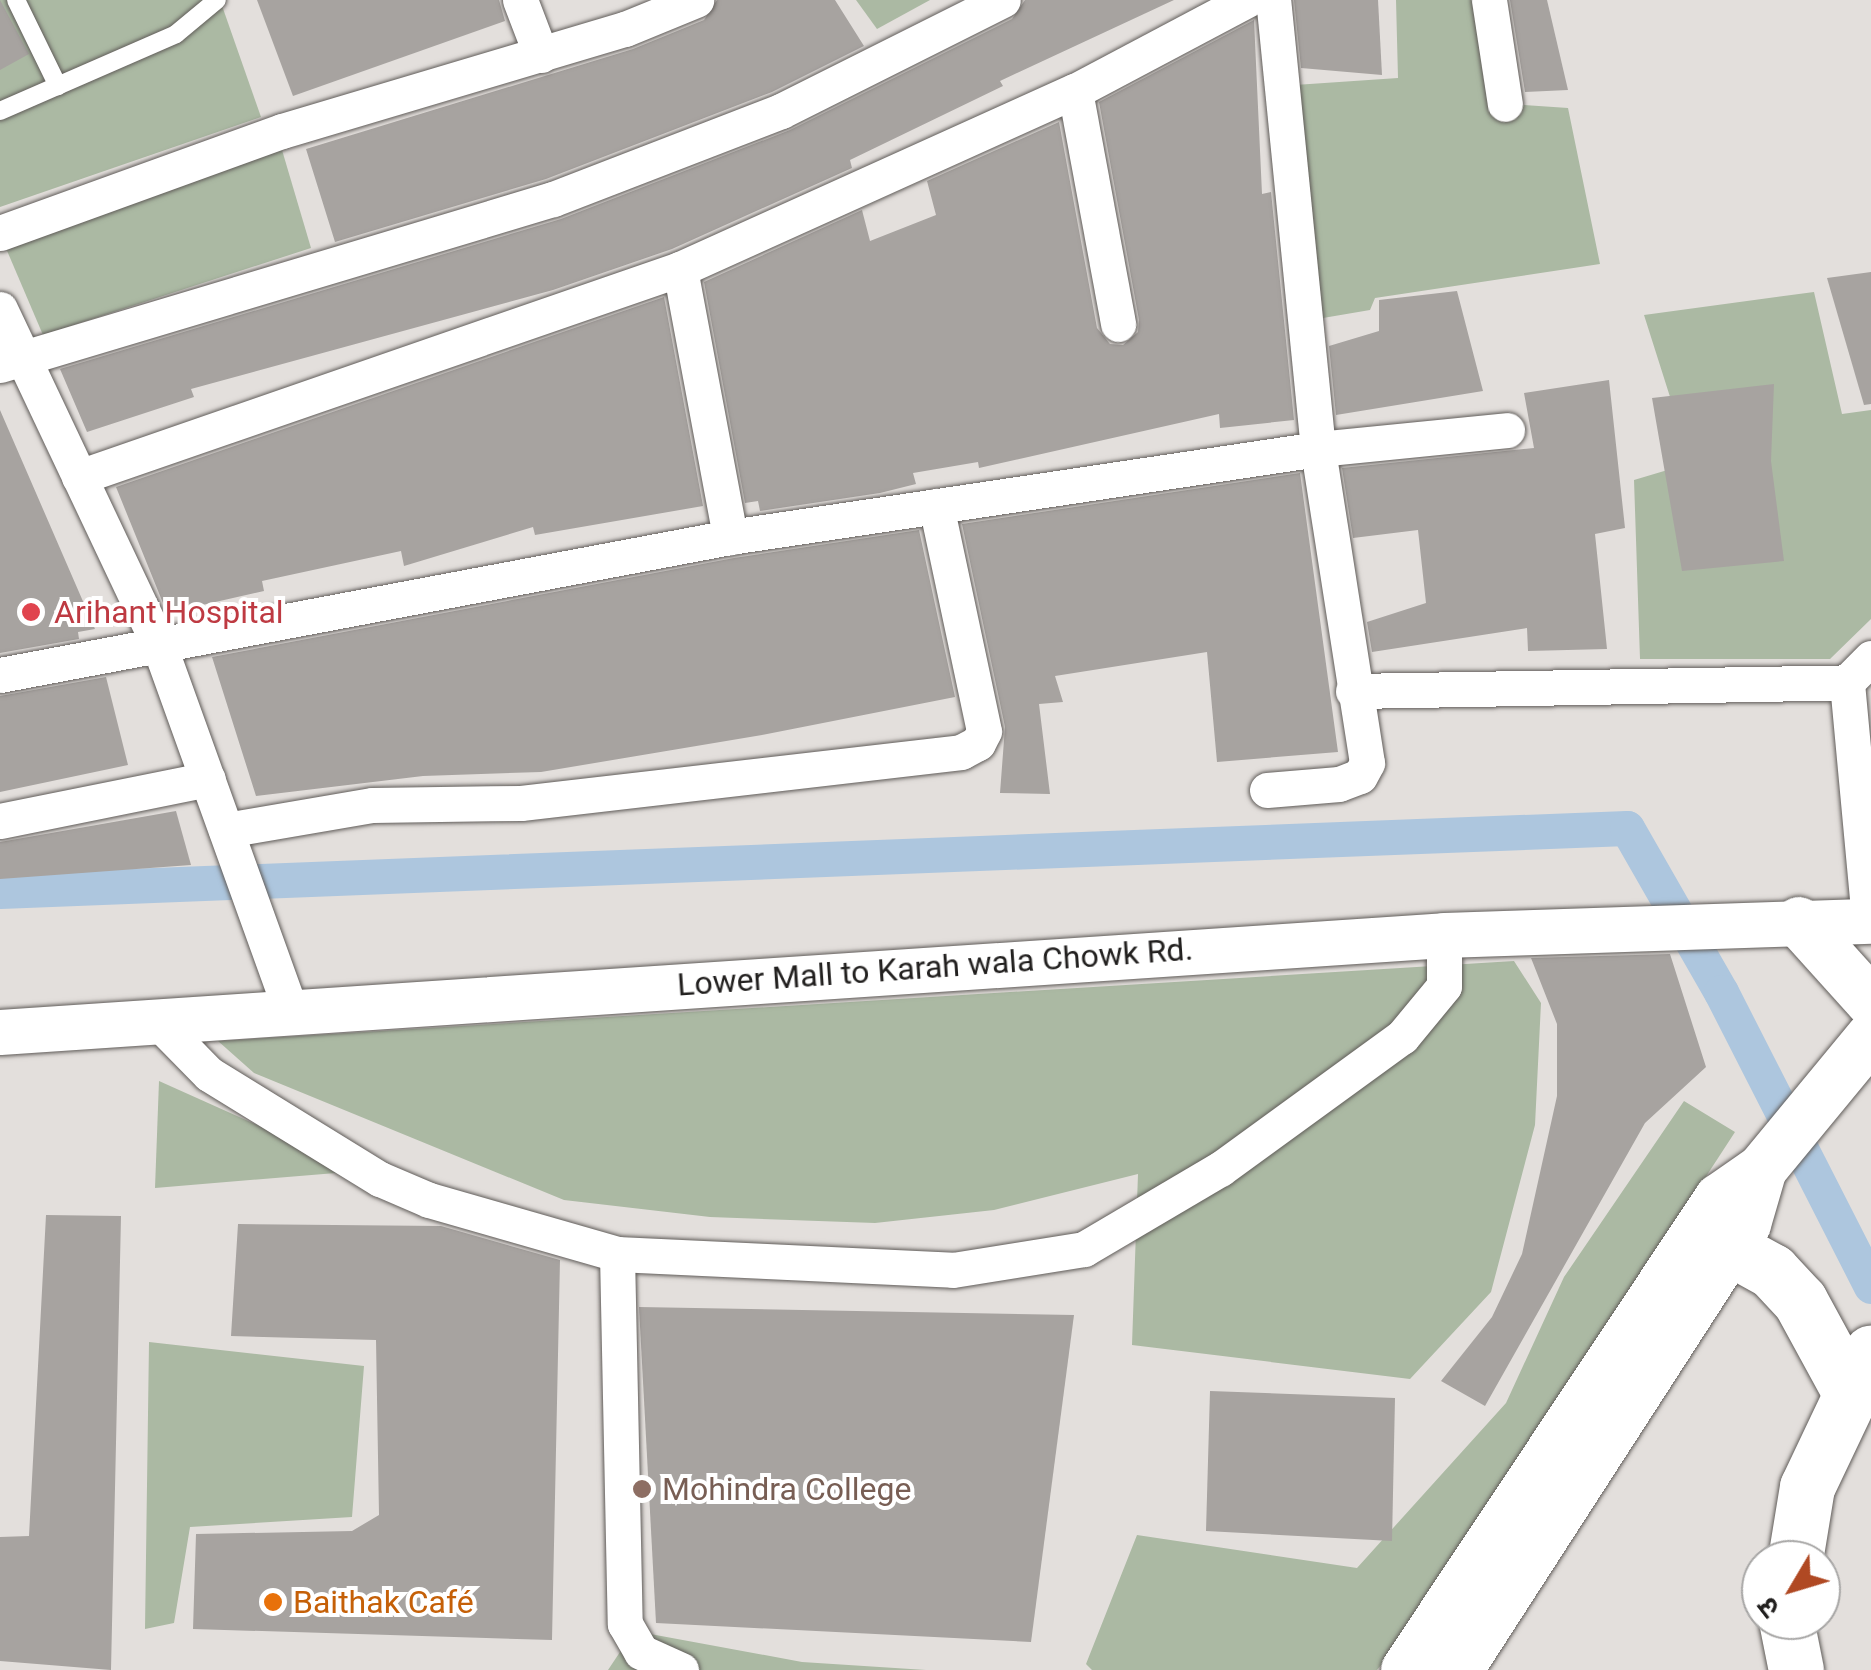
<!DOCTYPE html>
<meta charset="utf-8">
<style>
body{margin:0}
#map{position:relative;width:1871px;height:1670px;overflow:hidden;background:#e3dfdc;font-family:Roboto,"Noto Sans Devanagari",sans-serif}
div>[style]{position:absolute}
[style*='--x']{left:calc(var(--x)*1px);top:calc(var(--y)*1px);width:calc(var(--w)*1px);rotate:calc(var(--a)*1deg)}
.green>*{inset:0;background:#abb9a3}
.canal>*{height:35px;margin:-17.5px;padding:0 17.5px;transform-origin:17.5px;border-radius:17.5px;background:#adc6de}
.building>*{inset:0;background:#a7a3a0}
.roads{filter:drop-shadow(0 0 2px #605c59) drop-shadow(0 0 2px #605c59)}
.service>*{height:18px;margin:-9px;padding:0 9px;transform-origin:9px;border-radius:9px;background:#fff}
.minor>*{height:35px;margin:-17.5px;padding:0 17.5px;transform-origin:17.5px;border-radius:17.5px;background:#fff}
.tertiary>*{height:45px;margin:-22.5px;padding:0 22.5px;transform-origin:22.5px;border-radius:22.5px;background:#fff}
.secondary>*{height:50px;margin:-25px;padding:0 25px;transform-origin:25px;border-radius:25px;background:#fff}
.primary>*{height:55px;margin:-27.5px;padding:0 27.5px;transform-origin:27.5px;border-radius:27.5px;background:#fff}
.dots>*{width:28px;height:28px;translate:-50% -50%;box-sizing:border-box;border:5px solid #fff;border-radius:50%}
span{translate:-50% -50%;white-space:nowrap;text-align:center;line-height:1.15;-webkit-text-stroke:8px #fff;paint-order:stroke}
.health-label{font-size:32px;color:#be3a42}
.left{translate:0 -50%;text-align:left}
.street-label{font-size:32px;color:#22201f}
.education-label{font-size:32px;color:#785e54}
.food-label{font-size:32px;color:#c56008}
.north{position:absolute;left:1741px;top:1540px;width:100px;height:100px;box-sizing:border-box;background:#fff;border:2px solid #a7a6a5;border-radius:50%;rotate:232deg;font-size:28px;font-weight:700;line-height:40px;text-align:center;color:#22201f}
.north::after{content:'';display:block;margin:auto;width:35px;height:45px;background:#b04923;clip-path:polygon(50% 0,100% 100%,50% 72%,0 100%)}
</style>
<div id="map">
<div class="green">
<i style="clip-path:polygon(0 0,220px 0,261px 117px,0 207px)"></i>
<i style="clip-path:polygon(856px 0,930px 0,877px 29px)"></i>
<i style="clip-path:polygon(1396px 0,1480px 0,1497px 103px,1568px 108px,1600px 264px,1375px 298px,1370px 310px,1323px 318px,1295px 85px,1398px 78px)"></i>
<i style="clip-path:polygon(282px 150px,311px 248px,43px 335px,5px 246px)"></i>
<i style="clip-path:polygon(1814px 292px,1842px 414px,1871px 410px,1871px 619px,1830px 659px,1640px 659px,1634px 480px,1691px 463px,1644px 315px)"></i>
<i style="clip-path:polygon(1514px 961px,1541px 1003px,1535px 1125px,1491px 1292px,1410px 1379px,1132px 1345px,1138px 1174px,994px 1210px,875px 1223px,710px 1217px,564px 1200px,254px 1073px,218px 1041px)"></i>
<i style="clip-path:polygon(159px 1081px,360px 1171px,155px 1188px)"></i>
<i style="clip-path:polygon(1684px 1101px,1735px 1132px,1414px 1625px,1377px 1670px,1092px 1670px,1086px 1664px,1137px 1535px,1357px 1568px,1506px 1403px,1564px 1277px)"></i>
<i style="clip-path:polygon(149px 1342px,364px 1366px,352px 1517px,190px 1527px,174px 1623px,145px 1629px)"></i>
<i style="clip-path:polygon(634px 1631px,802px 1662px,926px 1670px,608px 1670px)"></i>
</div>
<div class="canal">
<i style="--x:0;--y:891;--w:1628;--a:-2.22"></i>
<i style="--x:1627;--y:828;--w:189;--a:60.2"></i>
<i style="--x:1721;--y:992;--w:330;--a:63"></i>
</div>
<div class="building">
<i style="clip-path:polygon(0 0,29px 54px,0 70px)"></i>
<i style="clip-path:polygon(257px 0,499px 0,505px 21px,293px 96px)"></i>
<i style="clip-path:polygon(717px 0,835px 0,864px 46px,772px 92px,546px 179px,335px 242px,306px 149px,633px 49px,704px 20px)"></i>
<i style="clip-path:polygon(1025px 0,1174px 0,1000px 81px,1003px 86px,850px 160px,852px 168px,672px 249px,553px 290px,191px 389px,194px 397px,87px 432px,60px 369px,561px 219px,790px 130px,1012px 19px)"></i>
<i style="clip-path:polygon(1294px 0,1378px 0,1382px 75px,1301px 68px)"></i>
<i style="clip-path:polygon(1510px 0,1547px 0,1568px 90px,1525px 92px)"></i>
<i style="clip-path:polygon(1254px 20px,1262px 194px,1271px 192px,1294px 420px,1220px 428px,1219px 414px,979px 468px,978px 462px,913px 473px,916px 484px,880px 493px,760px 511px,758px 501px,745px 503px,704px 282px,862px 210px,870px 241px,936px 215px,927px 181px,1059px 122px,1097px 328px,1110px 344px,1123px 345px,1138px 332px,1139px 320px,1099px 102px)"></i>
<i style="clip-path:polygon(1871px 272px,1871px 404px,1864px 405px,1827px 278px)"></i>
<i style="clip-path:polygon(1457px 291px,1483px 391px,1336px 415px,1329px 346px,1379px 331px,1379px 300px)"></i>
<i style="clip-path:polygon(664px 297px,703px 506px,535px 535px,533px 527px,404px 566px,401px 551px,262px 581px,264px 591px,167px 613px,116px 487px)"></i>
<i style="clip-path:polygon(1609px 380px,1625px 528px,1595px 534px,1607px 649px,1528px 651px,1527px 628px,1372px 652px,1367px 622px,1426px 603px,1418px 530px,1353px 538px,1342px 468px,1534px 448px,1524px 393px)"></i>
<i style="clip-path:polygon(1774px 384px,1771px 461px,1784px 561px,1682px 571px,1652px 398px)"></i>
<i style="clip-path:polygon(0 410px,95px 629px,78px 632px,79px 639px,0 653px)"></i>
<i style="clip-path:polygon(1300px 473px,1338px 752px,1217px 762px,1207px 652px,1055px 676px,1063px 702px,1039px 704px,1050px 794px,1000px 793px,1005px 727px,962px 524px)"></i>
<i style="clip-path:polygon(919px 530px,955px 697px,762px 735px,541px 772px,423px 776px,256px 796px,212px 657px,734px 558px)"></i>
<i style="clip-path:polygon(106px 677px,128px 765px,0 792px,0 696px)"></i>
<i style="clip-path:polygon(176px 811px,191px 865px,0 879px,0 842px)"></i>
<i style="clip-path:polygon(1670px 954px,1706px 1067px,1645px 1123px,1485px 1406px,1441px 1381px,1492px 1317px,1522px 1254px,1557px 1096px,1557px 1024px,1531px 958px)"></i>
<i style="clip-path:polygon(46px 1215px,121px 1216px,111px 1670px,0 1661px,0 1537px,29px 1536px)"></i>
<i style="clip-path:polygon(238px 1224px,441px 1226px,560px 1260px,552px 1640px,193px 1629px,196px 1534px,352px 1531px,379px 1515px,376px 1340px,231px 1336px)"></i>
<i style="clip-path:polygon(639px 1307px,1074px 1315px,1031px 1642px,656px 1623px)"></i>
<i style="clip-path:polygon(1210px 1391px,1395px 1398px,1392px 1541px,1206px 1531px)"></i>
</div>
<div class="roads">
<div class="service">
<i style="--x:16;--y:0;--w:96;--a:64"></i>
<i style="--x:0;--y:111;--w:192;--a:-23.6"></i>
<i style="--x:176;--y:34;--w:53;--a:-39.7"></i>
</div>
<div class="minor">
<i style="--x:520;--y:0;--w:59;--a:69.1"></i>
<i style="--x:1489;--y:0;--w:105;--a:81.3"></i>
<i style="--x:1075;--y:91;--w:195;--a:-27.9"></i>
<i style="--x:0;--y:233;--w:300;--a:-19.9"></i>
<i style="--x:282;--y:131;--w:358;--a:-16.6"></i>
<i style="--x:625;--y:29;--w:77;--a:-22.2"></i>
<i style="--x:680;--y:269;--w:273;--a:79.4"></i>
<i style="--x:0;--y:309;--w:372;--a:64.7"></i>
<i style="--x:159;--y:645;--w:386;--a:70.2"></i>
<i style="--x:0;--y:365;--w:577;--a:-16.71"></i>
<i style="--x:553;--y:199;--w:244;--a:-21.1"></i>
<i style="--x:781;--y:111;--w:248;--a:-26.6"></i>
<i style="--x:79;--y:477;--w:636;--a:-19.09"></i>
<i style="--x:680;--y:269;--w:433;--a:-24.3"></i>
<i style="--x:1075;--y:91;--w:237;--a:79.5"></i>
<i style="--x:0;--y:675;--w:743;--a:-10.7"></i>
<i style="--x:730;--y:537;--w:595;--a:-8.51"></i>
<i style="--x:1318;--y:449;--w:190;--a:-5.7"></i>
<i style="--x:1353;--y:691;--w:494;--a:-1"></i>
<i style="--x:1267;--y:790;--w:72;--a:-4.8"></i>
<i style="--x:1339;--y:784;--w:22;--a:-21"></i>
<i style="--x:1360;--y:776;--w:15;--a:-62"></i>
<i style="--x:1367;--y:763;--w:318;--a:-98.9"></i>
<i style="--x:1318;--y:449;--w:451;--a:-95.7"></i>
<i style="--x:0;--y:821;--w:212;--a:-11.4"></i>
<i style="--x:226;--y:830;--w:148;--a:-9.7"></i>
<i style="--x:372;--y:805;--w:149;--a:-0.8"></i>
<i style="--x:521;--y:803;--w:443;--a:-6.6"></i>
<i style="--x:961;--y:752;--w:19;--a:-28"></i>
<i style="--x:978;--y:743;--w:13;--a:-63"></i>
<i style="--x:984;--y:731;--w:230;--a:-102"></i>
<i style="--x:1869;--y:920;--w:239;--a:-95.3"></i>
<i style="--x:1847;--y:682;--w:34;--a:-45"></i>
<i style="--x:155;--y:1019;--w:77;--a:45.5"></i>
<i style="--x:209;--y:1074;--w:201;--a:31.6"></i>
<i style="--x:380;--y:1179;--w:53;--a:23.2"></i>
<i style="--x:429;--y:1200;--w:196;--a:16"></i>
<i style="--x:617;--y:1254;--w:336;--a:2.7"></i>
<i style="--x:953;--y:1270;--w:133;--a:-9.1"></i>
<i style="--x:1084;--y:1249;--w:158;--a:-30.5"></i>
<i style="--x:1220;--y:1169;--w:225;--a:-36"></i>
<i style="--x:1402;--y:1037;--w:66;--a:-50.5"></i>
<i style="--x:1444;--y:986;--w:51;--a:-90"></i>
<i style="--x:617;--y:1254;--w:370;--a:88.8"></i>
<i style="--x:625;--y:1624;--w:32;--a:60"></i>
<i style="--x:641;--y:1652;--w:44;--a:24.2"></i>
</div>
<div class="tertiary">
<i style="--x:0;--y:1032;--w:1447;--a:-3.84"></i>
<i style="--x:1444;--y:935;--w:427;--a:-1.9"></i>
</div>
<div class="secondary">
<i style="--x:1799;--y:922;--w:108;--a:48"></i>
<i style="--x:1406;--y:1670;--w:566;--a:-56.39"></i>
<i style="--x:1719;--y:1199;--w:52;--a:-34.9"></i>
<i style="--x:1458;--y:1670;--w:531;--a:-57.15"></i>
<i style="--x:1746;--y:1224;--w:57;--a:-73.8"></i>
<i style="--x:1762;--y:1169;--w:171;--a:-50.5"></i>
</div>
<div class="primary">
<i style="--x:1730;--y:1248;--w:48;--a:28.7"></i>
<i style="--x:1772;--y:1271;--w:41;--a:47"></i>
<i style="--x:1800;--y:1301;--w:100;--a:61.4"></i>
<i style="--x:1795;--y:1560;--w:74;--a:-80.7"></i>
<i style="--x:1807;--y:1487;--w:149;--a:-64.6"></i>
<i style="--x:1786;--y:1620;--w:51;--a:78.7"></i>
</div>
</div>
<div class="dots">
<i style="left:31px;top:612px;background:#e0444e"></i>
<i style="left:642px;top:1489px;background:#8d6e63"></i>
<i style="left:273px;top:1602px;background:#e8710a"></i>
</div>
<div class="health-label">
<span class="left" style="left:54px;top:612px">Arihant Hospital</span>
</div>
<div class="street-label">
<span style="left:935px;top:967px;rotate:-4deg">Lower Mall to Karah wala Chowk Rd.</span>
</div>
<div class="education-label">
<span class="left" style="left:662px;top:1489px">Mohindra College</span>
</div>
<div class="food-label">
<span class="left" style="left:293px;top:1602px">Baithak Café</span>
</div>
<div class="north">उ</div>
</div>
